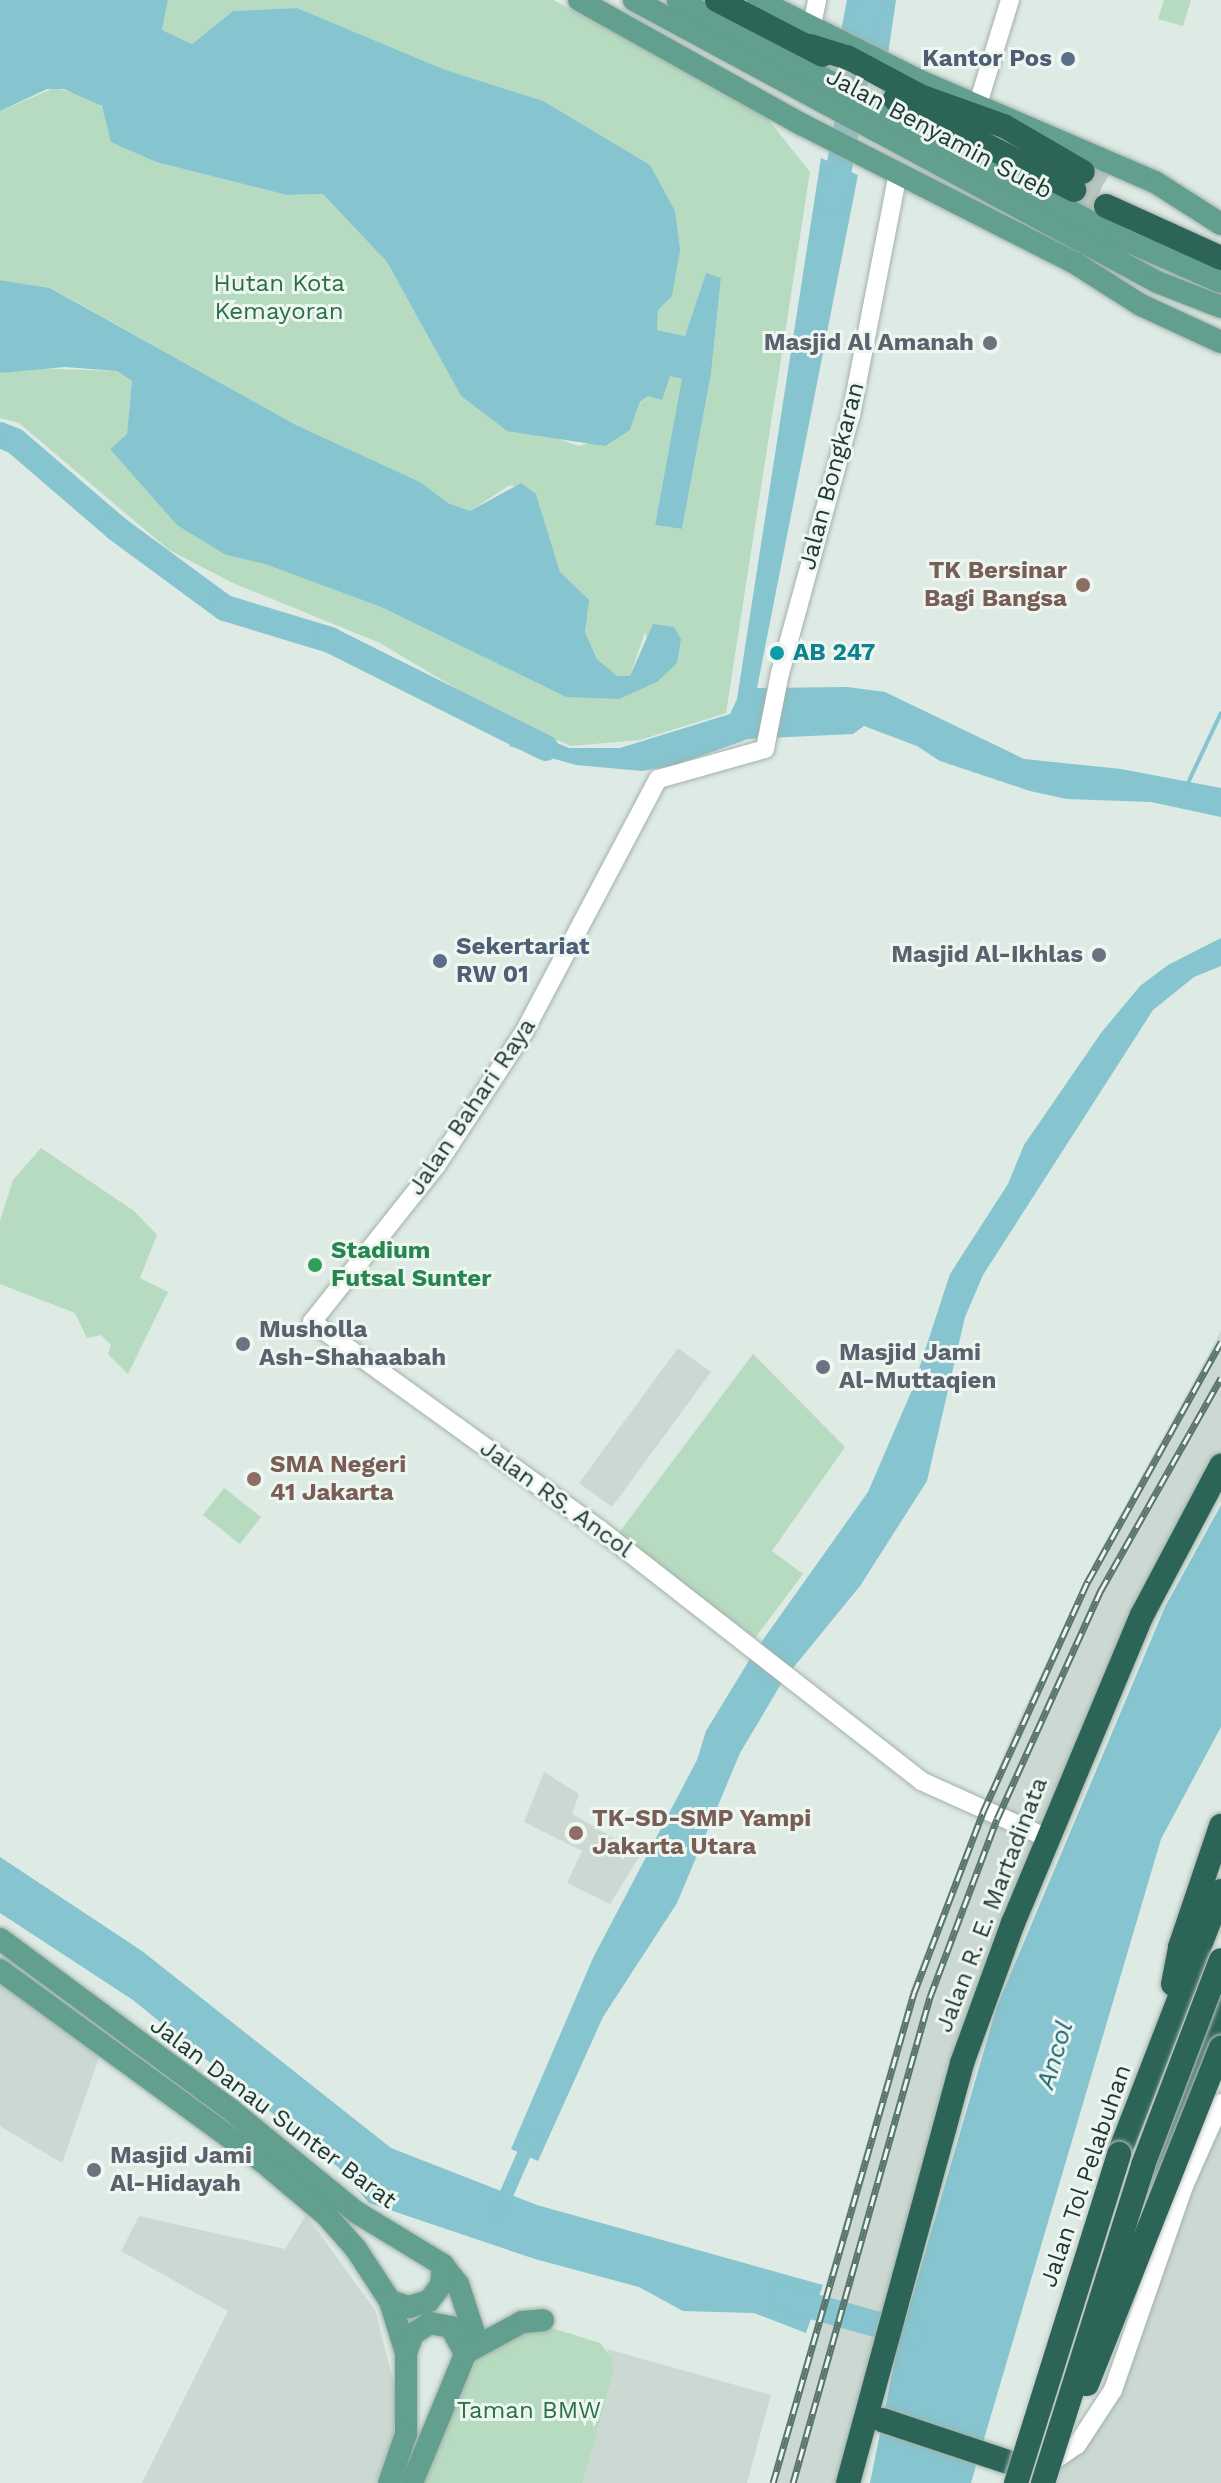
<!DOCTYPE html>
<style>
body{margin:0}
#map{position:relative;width:1221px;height:2483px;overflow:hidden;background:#deeae4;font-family:"Work Sans",sans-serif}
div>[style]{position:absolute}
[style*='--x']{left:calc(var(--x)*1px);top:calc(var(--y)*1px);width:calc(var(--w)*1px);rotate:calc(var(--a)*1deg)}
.built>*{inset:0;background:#ccd9d3}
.green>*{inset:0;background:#b7dbc0}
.water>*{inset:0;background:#86c4cf}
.stream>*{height:4px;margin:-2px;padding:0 2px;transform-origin:2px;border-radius:2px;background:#86c4cf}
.canal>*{height:14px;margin:-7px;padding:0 7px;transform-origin:7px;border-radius:7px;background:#86c4cf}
.river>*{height:26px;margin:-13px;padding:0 13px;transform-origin:13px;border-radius:13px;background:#86c4cf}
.highway-tunnel>*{height:24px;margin-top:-12px;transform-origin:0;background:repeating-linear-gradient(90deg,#b8c7c0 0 24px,transparent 0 36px)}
.roads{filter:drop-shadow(0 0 2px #a1b1ab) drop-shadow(0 0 2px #a1b1ab)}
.minor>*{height:18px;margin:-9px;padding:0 9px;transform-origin:9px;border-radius:9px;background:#fff}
.major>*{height:22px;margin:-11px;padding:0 11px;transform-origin:11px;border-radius:11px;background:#639f8f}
.highway>*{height:24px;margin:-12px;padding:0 12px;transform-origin:12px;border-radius:12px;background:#2c6458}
.rail>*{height:7px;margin-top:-3.5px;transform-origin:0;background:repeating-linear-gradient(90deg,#eef6f2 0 12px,#5a756d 0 24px);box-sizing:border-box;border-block:2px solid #5a756d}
.bridges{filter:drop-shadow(0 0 2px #bcc4c2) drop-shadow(0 0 2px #bcc4c2)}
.highway-bridge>*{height:24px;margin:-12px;padding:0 12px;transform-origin:12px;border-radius:12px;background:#2c6458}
.dots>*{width:22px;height:22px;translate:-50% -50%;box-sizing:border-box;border:4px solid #eef6f2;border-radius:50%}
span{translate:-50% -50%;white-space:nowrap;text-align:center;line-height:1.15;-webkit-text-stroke:6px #eef6f2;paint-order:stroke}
.service-label{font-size:24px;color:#4e5e75;font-weight:700}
.right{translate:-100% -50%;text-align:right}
.left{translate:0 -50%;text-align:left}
.street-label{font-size:24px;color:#203932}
.park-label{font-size:24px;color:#2b6f45}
.worship-label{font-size:24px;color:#5b616d;font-weight:700}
.education-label{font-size:24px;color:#785e54;font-weight:700}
.culture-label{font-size:24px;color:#0d838f;font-weight:700}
.leisure-label{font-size:24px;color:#27864d;font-weight:700}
.water-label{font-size:26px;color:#1c6573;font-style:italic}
</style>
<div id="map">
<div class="built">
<i style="clip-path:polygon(1221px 1331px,1221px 1466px,1144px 1612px,935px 2157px,847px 2483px,776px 2483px,826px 2284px,912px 1986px,1011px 1736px,1099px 1553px)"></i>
<i style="clip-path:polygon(678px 1348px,711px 1372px,612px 1507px,579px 1483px)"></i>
<i style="clip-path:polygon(544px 1772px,579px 1794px,572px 1814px,641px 1854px,610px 1904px,567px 1883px,582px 1851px,524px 1822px)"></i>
<i style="clip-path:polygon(0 1984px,100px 2055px,62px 2163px,0 2126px)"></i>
<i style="clip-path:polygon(1221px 2106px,1221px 2483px,1048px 2483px,1113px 2390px)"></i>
<i style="clip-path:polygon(306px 2215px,375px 2310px,397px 2396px,393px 2437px,376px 2483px,142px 2483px,228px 2311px,121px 2251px,139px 2216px,285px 2249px)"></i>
<i style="clip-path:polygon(607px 2349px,771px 2395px,747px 2483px,583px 2483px,613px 2374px)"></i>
</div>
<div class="green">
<i style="clip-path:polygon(168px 0,553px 0,760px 109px,810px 172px,726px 713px,640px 740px,571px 746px,511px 721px,380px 643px,233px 583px,169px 550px,19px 423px,0 418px,0 373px,30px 368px,117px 371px,132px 381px,127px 435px,110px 449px,226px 555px,265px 564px,381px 607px,566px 697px,657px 682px,645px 632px,630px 676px,617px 677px,597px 659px,585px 632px,588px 600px,560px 573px,536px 494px,510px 485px,470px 511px,448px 503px,420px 482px,296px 425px,51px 288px,0 280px,0 111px,54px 88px,86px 95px,104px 109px,112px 142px,156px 162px,287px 195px,323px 194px,387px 262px,461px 396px,507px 431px,538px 432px,579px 446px,630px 430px,640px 403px,669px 375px,683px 379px,655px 525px,682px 529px,711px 374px,721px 279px,706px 274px,685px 336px,657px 330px,658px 310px,543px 101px,443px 69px,297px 8px,233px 11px,192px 44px,162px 30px)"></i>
<i style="clip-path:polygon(1164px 0,1191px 0,1183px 26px,1158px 19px)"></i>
<i style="clip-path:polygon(41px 1148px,134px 1211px,157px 1235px,140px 1278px,168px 1292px,128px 1374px,108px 1354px,111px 1345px,101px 1335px,87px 1338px,75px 1313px,0 1284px,0 1221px,13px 1180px)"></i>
<i style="clip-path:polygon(753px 1354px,845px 1447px,772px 1551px,803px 1574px,755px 1638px,618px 1534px)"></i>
<i style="clip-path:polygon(224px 1488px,261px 1517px,240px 1544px,203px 1515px)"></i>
<i style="clip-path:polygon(539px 2324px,600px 2343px,612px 2358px,613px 2374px,583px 2483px,422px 2483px,479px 2354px)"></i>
</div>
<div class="water">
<i style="clip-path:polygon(0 0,168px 0,162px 30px,192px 44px,233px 11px,297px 8px,443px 69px,543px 101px,650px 165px,675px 211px,680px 250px,672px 296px,658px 310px,657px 330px,685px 336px,706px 273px,721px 278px,711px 374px,682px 529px,655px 525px,682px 379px,670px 376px,662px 400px,648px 396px,640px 402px,630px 430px,605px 446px,507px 431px,461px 396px,387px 262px,323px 194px,287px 195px,156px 162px,111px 142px,102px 106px,64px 89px,47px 89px,0 111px)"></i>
<i style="clip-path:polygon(847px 0,896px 0,886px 68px,839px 41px)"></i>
<i style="clip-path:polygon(821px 158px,858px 175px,757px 688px,847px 687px,885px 692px,1024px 759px,1121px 769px,1221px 788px,1221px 817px,1151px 802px,1067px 799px,1030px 791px,940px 761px,917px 746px,864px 726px,853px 734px,748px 739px,676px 765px,642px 771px,576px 765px,509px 746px,521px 728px,569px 748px,620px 748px,730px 714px,737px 699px)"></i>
<i style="clip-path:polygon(0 280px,50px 288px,296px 425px,420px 482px,448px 503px,470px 511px,521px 483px,536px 494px,560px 572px,589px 600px,585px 632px,597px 659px,617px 676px,630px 676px,653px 624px,674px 627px,681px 639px,677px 663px,657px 682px,619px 699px,566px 697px,381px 607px,265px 564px,226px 555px,177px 525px,110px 449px,127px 434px,132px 381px,117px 371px,65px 367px,0 373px)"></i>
<i style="clip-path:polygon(1221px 938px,1221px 966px,1194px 977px,1153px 1010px,983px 1275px,965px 1317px,927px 1481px,860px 1586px,784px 1679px,740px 1753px,677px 1903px,603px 2017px,538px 2161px,511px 2149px,593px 1958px,697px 1760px,706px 1731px,753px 1654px,868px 1492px,912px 1390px,950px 1274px,1008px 1184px,1024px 1145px,1101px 1033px,1140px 986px,1168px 965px)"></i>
<i style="clip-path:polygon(1221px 1505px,1221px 1727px,1161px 1839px,971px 2483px,870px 2483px,897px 2349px,997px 2006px,1165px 1607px)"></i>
<i style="clip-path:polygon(0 1857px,142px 1951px,391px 2148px,537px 2205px,823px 2285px,806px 2333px,754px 2313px,683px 2311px,639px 2287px,535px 2259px,369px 2203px,338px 2167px,133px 2000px,0 1913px)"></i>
</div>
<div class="stream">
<i style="--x:1188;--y:783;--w:77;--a:-64.8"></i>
</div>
<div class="canal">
<i style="--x:499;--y:2211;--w:80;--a:-66.3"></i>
</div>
<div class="river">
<i style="--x:833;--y:201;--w:204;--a:-79.6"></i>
<i style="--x:0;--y:435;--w:16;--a:22"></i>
<i style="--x:15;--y:441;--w:133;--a:40.7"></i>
<i style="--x:116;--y:528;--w:135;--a:36.3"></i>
<i style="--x:225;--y:608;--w:110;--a:16.9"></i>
<i style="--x:330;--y:640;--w:241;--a:26.6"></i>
<i style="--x:783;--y:2298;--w:133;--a:15.7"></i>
</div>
<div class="highway-tunnel">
<i style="--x:832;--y:61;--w:26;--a:32"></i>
<i style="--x:1083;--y:172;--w:36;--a:30"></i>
<i style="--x:1074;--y:190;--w:36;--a:27"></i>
</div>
<div class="roads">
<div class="minor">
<i style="--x:811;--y:29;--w:30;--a:-78"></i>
<i style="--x:978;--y:104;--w:109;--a:-72.9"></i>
<i style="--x:898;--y:173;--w:246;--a:101"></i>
<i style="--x:851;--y:414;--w:269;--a:105.3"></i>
<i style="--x:780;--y:673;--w:77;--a:101.2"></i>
<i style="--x:765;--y:749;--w:111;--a:164.3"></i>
<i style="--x:658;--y:779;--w:286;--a:117.9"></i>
<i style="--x:524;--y:1032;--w:160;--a:123.3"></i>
<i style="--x:436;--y:1166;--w:199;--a:128.5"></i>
<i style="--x:312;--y:1322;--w:354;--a:35.8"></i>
<i style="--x:599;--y:1529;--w:409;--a:38"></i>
<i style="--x:921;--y:1781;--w:136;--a:24.3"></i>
<i style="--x:1048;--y:2465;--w:35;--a:-35"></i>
<i style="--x:1077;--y:2445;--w:66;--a:-56.8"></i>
<i style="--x:1113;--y:2390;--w:216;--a:-70.8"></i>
<i style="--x:1184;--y:2186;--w:91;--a:-66"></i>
</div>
<div class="major">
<i style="--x:579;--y:0;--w:257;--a:29.2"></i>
<i style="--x:803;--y:125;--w:305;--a:26.9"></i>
<i style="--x:1075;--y:263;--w:78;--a:32.5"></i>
<i style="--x:1141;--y:305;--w:88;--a:24.8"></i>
<i style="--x:634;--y:0;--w:594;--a:28.33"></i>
<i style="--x:1157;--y:282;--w:69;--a:21.3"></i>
<i style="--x:678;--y:0;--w:500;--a:28.3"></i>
<i style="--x:1118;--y:237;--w:112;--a:23.6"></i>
<i style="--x:758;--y:0;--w:179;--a:26.6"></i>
<i style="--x:918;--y:80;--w:258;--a:23.3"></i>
<i style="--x:1155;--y:182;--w:78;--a:32.5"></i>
<i style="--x:0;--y:1939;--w:287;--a:36.5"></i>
<i style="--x:231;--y:2110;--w:161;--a:39.2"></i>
<i style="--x:356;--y:2212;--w:102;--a:31.3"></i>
<i style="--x:443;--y:2265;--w:24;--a:52"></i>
<i style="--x:458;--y:2284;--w:52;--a:71.9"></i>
<i style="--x:474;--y:2333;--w:162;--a:112.5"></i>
<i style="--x:0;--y:1970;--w:324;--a:36.1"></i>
<i style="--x:262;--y:2161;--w:85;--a:40.2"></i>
<i style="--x:327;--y:2216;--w:44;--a:48.7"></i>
<i style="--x:356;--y:2249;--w:62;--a:56.8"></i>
<i style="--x:390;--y:2301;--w:54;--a:72.9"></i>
<i style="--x:406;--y:2353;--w:81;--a:90"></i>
<i style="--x:406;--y:2434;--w:52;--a:109.1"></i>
<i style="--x:390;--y:2301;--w:20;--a:18"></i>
<i style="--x:409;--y:2307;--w:21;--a:-17"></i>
<i style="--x:429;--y:2301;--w:20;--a:-53"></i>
<i style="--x:441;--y:2285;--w:20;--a:-84"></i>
<i style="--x:406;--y:2353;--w:20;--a:-70"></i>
<i style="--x:413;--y:2334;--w:20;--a:-33"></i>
<i style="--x:430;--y:2323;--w:21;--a:11"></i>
<i style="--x:451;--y:2327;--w:30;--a:62"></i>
<i style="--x:465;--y:2353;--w:65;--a:-28.5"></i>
<i style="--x:522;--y:2322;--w:21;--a:-5"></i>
</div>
<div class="highway">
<i style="--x:717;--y:0;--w:119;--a:27.4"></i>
<i style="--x:810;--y:46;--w:39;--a:17"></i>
<i style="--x:847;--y:57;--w:83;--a:28.1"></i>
<i style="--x:920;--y:96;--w:89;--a:19.7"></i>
<i style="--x:1004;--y:126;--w:91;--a:30.2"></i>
<i style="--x:895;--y:99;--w:201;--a:26.9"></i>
<i style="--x:1106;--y:206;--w:126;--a:24.3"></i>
<i style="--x:1173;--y:1984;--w:38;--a:-79"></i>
<i style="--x:1180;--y:1947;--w:128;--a:-71.3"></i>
<i style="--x:1119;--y:2154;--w:282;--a:-68.8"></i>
<i style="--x:1127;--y:2252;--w:270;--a:-69.6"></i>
<i style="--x:882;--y:2420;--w:164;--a:18.4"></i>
<i style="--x:848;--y:2483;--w:435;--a:-74.8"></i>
<i style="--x:962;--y:2063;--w:149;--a:-70"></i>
<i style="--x:1013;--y:1923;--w:334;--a:-67.3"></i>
<i style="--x:1142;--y:1615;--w:169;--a:-62.1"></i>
</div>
</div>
<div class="rail">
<i style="--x:773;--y:2483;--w:510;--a:-73.95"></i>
<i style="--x:914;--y:1993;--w:194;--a:-69.1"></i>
<i style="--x:983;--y:1812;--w:254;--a:-65.6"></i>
<i style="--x:1088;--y:1581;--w:274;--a:-60.9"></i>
<i style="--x:793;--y:2483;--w:505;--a:-74.26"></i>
<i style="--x:930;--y:1997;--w:190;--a:-69.4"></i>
<i style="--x:997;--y:1819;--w:252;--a:-65.6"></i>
<i style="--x:1101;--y:1590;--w:244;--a:-60.5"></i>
</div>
<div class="bridges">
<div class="highway-bridge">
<i style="--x:1087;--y:2384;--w:362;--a:-68.3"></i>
<i style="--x:1016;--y:2483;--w:345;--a:-72.6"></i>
<i style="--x:1043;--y:2483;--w:333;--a:-72.5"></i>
<i style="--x:1143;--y:2165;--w:219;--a:-69.2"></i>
</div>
</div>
<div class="dots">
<i style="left:1068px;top:59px;background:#5c6f8a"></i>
<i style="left:990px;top:343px;background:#6b7280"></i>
<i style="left:1083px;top:585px;background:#8d6e63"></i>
<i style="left:777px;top:653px;background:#0f9aa8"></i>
<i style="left:1099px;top:955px;background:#6b7280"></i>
<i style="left:440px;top:961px;background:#5c6f8a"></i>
<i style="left:315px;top:1265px;background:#2e9e5b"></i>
<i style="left:243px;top:1344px;background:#6b7280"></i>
<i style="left:823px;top:1367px;background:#6b7280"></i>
<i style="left:254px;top:1479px;background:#8d6e63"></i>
<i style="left:576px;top:1833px;background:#8d6e63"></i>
<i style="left:94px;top:2170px;background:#6b7280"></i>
</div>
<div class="service-label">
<span class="right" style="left:1052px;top:59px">Kantor Pos</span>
<span class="left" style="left:456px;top:961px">Sekertariat<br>RW 01</span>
</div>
<div class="street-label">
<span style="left:939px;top:134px;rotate:28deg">Jalan Benyamin Sueb</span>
<span style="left:832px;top:476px;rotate:-75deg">Jalan Bongkaran</span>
<span style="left:472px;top:1107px;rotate:-56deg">Jalan Bahari Raya</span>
<span style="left:556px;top:1499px;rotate:36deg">Jalan RS. Ancol</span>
<span style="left:992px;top:1905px;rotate:-69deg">Jalan R. E. Martadinata</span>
<span style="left:273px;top:2113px;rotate:37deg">Jalan Danau Sunter Barat</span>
<span style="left:1086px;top:2176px;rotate:-71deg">Jalan Tol Pelabuhan</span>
</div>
<div class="park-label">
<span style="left:279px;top:298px">Hutan Kota<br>Kemayoran</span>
<span style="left:529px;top:2411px">Taman BMW</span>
</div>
<div class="worship-label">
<span class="right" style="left:974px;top:343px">Masjid Al Amanah</span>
<span class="right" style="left:1083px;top:955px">Masjid Al-Ikhlas</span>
<span class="left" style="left:259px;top:1344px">Musholla<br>Ash-Shahaabah</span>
<span class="left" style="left:839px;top:1367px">Masjid Jami<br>Al-Muttaqien</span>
<span class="left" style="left:110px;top:2170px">Masjid Jami<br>Al-Hidayah</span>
</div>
<div class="education-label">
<span class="right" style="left:1067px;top:585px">TK Bersinar<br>Bagi Bangsa</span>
<span class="left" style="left:270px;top:1479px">SMA Negeri<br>41 Jakarta</span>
<span class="left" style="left:592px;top:1833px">TK-SD-SMP Yampi<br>Jakarta Utara</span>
</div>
<div class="culture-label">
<span class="left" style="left:793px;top:653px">AB 247</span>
</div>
<div class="leisure-label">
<span class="left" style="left:331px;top:1265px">Stadium<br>Futsal Sunter</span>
</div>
<div class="water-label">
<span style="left:1055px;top:2055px;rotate:-73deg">Ancol</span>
</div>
</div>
